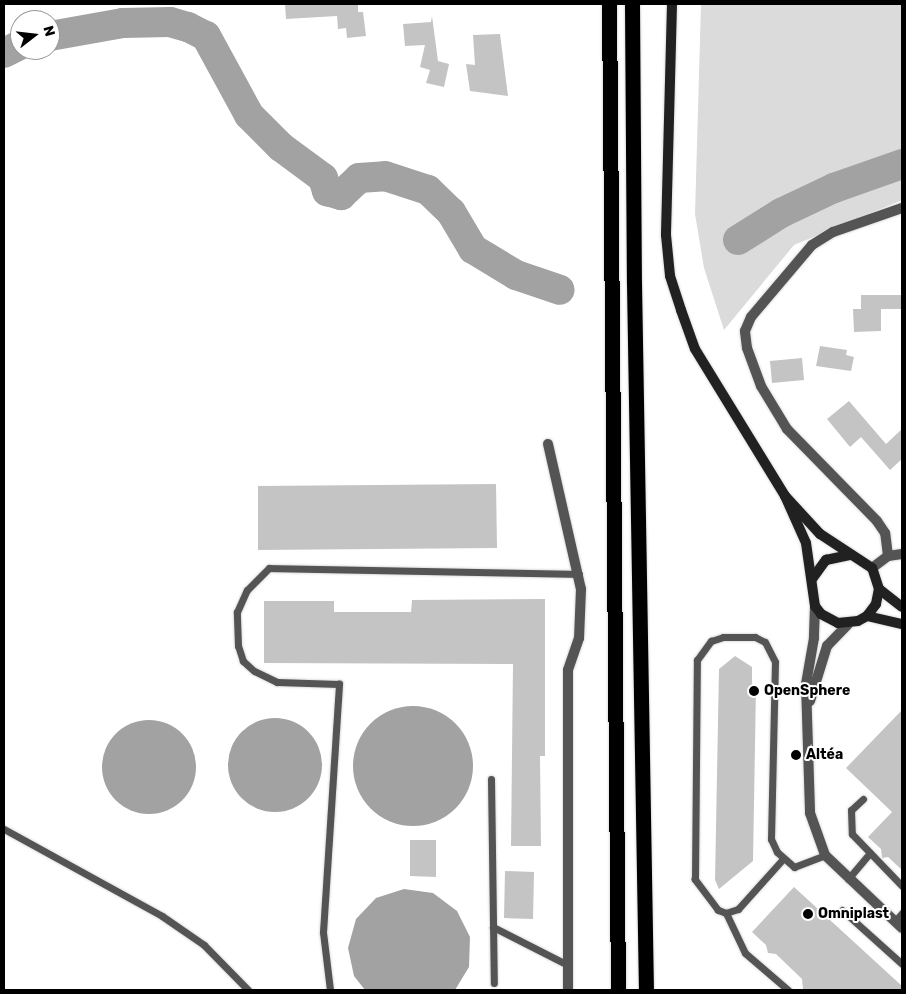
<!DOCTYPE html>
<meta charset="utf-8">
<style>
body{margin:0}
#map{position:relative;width:906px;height:994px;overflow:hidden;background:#fff;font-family:Rubik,sans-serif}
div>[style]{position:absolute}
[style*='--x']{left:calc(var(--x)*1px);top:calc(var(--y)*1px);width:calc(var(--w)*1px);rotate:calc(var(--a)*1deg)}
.green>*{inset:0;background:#dbdbdb}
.water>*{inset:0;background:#a2a2a2}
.round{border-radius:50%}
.river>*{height:30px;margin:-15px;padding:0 15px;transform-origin:15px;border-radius:15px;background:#a2a2a2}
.building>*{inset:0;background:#c4c4c4}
.roads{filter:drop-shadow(0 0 1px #dbdbdb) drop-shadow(0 0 1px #dbdbdb)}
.lane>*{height:7px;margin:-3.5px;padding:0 3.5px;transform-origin:3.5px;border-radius:3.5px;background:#545454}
.street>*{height:10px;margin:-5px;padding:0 5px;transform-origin:5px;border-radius:5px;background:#545454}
.secondary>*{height:10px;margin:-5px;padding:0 5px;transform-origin:5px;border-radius:5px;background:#212121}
.highway>*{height:15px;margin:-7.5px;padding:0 7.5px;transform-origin:7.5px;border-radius:7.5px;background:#000}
.dots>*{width:14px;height:14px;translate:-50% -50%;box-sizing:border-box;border:2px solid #fff;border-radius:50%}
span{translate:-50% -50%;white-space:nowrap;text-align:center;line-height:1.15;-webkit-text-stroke:4px #fff;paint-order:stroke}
.poi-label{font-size:14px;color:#000;font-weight:700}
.left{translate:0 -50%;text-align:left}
.frame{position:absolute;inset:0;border:5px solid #000;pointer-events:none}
.north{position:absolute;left:10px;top:10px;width:50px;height:50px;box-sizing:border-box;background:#fff;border:1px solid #999;border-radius:50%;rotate:74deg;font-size:14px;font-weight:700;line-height:20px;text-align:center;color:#000}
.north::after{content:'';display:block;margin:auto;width:18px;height:22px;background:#000;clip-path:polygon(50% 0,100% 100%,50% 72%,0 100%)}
</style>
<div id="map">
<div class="green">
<i style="clip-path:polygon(701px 4px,902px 4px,902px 200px,794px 245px,724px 330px,704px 268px,695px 214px)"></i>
</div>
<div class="water">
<i class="round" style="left:353px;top:706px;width:120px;height:120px"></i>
<i class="round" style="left:228px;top:718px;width:94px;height:94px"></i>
<i class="round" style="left:102px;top:720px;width:94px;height:94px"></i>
<i style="clip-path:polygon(404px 889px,433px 893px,457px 911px,470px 937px,469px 967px,455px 990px,365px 990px,354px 976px,348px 948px,356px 919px,376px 898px)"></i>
</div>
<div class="river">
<i style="--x:50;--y:36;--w:74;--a:-10.1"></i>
<i style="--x:123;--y:23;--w:47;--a:-1.2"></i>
<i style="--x:170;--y:22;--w:19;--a:16"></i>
<i style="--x:188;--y:27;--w:20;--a:27"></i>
<i style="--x:206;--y:36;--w:90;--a:61.4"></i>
<i style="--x:249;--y:115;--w:45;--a:45"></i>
<i style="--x:281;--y:147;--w:52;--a:36.4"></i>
<i style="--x:323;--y:178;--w:14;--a:73"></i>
<i style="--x:327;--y:191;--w:15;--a:16"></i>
<i style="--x:341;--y:195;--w:25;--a:-43"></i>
<i style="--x:359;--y:178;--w:26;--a:-4"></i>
<i style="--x:385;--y:176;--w:45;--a:18"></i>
<i style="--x:428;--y:190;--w:32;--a:44"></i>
<i style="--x:451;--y:212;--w:43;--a:59.3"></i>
<i style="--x:473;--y:249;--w:50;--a:31.2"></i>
<i style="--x:516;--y:275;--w:46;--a:18.8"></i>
<i style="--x:4;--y:53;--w:18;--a:-27"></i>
<i style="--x:738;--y:240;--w:51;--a:-32.1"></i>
<i style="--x:781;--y:213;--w:59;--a:-25.3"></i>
<i style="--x:834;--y:188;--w:72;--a:-19.4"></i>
</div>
<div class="building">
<i style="clip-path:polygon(285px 4px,358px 4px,358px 12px,363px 12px,366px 36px,347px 38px,346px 28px,338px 29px,337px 16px,286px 19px)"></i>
<i style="clip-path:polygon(432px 16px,438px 61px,449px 64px,444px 87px,426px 83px,430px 70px,420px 67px,425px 45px,405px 46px,403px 24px,431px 22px)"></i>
<i style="clip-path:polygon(500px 34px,508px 96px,470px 91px,466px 64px,475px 65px,473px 35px)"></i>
<i style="clip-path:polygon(861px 295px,902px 295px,902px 309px,881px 309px,881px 331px,854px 332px,853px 309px,861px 309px)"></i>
<i style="clip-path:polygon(820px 346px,847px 350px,846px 355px,854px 357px,851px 371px,816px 366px)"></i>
<i style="clip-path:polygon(802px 358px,804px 380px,772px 383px,770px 361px)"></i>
<i style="clip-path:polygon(849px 401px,886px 444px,902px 429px,902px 459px,890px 470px,861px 437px,850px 447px,827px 419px)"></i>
<i style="clip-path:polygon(496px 484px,497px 548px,258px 550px,258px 486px)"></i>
<i style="clip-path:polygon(545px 599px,545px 756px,540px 756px,541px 846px,511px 846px,513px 664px,264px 663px,264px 601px,334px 601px,334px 612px,411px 612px,412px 600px)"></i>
<i style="clip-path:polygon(735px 656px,752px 667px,752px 687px,756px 687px,753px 861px,719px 889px,715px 880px,719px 669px)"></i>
<i style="clip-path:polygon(902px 710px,902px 870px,888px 857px,882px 858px,881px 849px,868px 837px,892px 812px,846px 768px)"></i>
<i style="clip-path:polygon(410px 840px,436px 840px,436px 877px,410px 876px)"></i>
<i style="clip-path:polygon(505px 871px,534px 872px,533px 919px,504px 918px)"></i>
<i style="clip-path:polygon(794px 887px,902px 986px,902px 990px,803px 989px,802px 979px,776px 954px,768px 953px,766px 945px,752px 932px)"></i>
</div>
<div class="roads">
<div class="lane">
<i style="--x:491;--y:779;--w:204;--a:89.2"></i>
<i style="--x:863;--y:799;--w:16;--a:137"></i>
<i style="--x:851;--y:810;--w:24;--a:88"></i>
<i style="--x:852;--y:834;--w:72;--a:46.1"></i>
<i style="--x:4;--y:829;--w:180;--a:28.8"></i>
<i style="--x:162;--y:916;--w:51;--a:34.6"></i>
<i style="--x:204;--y:945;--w:63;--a:45.6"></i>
<i style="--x:782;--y:860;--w:66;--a:131.9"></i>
<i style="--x:738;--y:909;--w:13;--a:162"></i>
<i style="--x:726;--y:913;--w:9;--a:-159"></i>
<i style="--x:718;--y:910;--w:39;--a:-127"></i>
<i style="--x:695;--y:879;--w:219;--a:-89.5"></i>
<i style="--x:697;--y:660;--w:24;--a:-54"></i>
<i style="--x:711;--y:641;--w:13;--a:-18"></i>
<i style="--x:723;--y:637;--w:32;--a:0"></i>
<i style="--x:755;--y:637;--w:11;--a:27"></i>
<i style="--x:765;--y:642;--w:22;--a:63"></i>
<i style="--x:775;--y:662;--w:177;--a:91.3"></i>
<i style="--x:771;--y:839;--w:14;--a:65"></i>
<i style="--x:777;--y:852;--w:23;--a:41"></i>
<i style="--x:794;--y:867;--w:33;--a:-21"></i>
<i style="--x:848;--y:879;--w:34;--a:-50"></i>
<i style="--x:842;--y:910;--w:81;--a:42"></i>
<i style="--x:726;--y:913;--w:44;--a:64.6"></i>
<i style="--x:745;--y:953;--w:57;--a:40.7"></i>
<i style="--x:895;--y:921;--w:11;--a:-49"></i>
<i style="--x:493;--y:927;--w:84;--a:26.9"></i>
<i style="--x:330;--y:990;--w:58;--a:-96.9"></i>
<i style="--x:323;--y:932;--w:249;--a:-86.3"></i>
<i style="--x:339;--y:684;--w:62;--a:-178.2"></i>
<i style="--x:277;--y:682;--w:25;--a:-154"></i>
<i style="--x:254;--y:671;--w:15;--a:-138"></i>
<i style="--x:243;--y:661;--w:16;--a:-108"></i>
<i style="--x:238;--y:646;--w:34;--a:-92"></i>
<i style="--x:237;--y:612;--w:24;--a:-66"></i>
<i style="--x:247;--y:590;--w:31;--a:-45"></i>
<i style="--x:269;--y:568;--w:310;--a:1.1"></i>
</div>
<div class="street">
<i style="--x:548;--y:444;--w:149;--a:77.2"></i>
<i style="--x:581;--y:589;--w:49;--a:92.3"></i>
<i style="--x:579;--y:638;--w:34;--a:109"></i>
<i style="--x:568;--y:670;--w:320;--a:90"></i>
<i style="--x:888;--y:556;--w:23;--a:-97"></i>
<i style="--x:885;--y:533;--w:14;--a:-124"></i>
<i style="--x:877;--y:521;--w:129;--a:-134.4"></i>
<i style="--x:787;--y:429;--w:50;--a:-121.2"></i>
<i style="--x:761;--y:386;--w:40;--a:-110.2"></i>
<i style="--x:747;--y:348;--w:17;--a:-97"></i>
<i style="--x:745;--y:331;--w:15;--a:-67"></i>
<i style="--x:751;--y:317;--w:94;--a:-49.7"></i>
<i style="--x:812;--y:245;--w:25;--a:-32"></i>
<i style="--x:833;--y:232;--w:73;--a:-19.2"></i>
<i style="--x:872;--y:568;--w:20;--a:-37"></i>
<i style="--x:888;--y:556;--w:14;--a:-8"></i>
<i style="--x:815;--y:606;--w:32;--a:92"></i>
<i style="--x:814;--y:638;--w:47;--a:99.9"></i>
<i style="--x:806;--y:684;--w:129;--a:88.2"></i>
<i style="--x:810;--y:813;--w:45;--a:70.3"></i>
<i style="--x:825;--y:855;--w:106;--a:43.5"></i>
<i style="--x:810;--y:701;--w:58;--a:-72.8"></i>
<i style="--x:827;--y:646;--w:30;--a:-46"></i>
</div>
<div class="secondary">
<i style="--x:672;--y:4;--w:231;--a:91.5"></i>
<i style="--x:666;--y:235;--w:41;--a:84.4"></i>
<i style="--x:670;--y:276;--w:36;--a:72"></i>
<i style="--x:681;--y:310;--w:41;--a:70.3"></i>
<i style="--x:695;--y:349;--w:172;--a:58.5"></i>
<i style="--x:785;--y:496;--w:51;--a:65.9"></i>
<i style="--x:806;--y:543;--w:64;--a:81.9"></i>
<i style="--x:815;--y:606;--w:10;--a:53"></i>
<i style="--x:821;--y:614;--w:19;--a:28"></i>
<i style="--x:838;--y:623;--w:20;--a:-6"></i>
<i style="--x:858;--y:621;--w:10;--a:-29"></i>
<i style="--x:867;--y:616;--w:15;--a:-53"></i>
<i style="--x:876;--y:604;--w:15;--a:-79"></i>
<i style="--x:879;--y:589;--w:22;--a:-108"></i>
<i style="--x:872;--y:568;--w:62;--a:-146.8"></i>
<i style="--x:820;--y:534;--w:52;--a:-132.6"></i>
<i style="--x:812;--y:579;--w:24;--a:-54"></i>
<i style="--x:826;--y:560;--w:24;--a:-12"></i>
<i style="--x:879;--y:589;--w:29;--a:38"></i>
<i style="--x:867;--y:616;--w:36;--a:13"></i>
</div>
<div class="highway">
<i style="--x:609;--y:4;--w:986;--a:89.48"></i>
<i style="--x:632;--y:4;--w:279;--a:89.6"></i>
<i style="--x:634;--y:283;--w:707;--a:89.03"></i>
</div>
</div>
<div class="dots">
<i style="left:754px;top:691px;background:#000"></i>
<i style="left:796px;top:755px;background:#000"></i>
<i style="left:808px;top:914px;background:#000"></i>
</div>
<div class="poi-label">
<span class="left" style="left:764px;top:691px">OpenSphere</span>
<span class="left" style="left:806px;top:755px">Altéa</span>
<span class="left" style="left:818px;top:914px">Omniplast</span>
</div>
<div class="frame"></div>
<div class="north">N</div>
</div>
